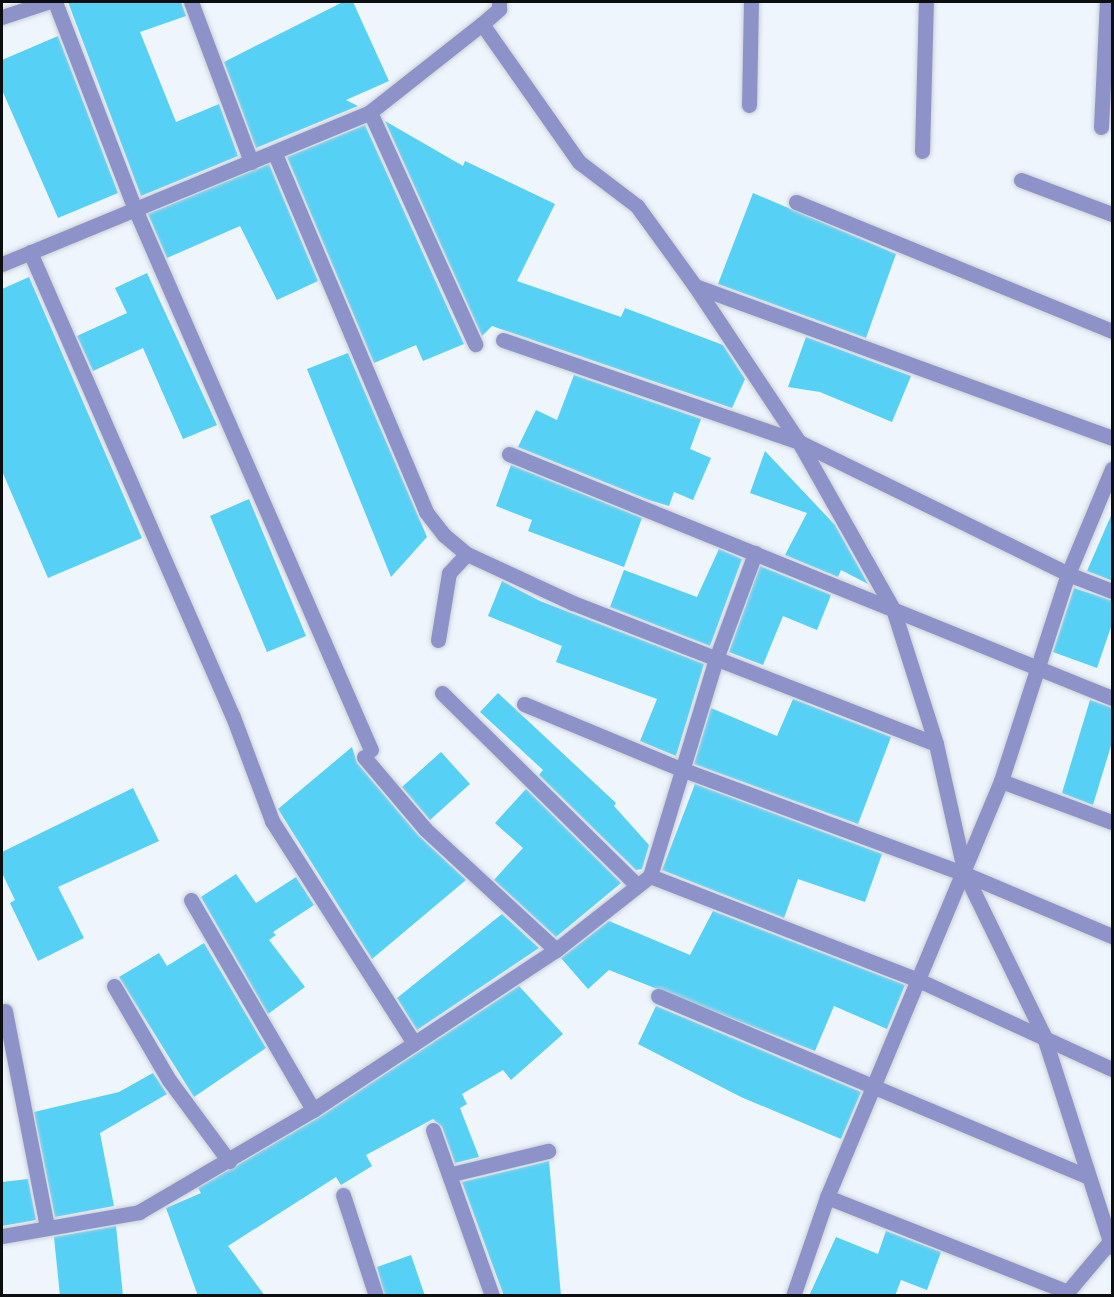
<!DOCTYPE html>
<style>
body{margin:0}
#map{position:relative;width:1114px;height:1297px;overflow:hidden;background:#eff5fd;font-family:"Exo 2",sans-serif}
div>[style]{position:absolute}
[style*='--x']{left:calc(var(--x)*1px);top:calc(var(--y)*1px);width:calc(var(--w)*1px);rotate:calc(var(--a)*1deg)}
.building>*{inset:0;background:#56d0f5}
.roads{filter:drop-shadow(0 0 2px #cbd0d7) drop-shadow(0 0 2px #cbd0d7)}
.minor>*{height:15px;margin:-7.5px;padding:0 7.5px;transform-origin:7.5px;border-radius:7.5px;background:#8d93c9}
span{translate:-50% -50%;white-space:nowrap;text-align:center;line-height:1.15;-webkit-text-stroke:6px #fff;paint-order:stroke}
.frame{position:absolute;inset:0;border:3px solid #0c0e10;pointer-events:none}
</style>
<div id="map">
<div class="building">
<i style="clip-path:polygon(68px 2px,181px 2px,186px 16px,140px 32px,176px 122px,219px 104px,238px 156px,141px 196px)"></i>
<i style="clip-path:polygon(343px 2px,353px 2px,389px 81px,346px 100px,358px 106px,256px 148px,224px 62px)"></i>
<i style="clip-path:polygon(58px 36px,118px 193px,58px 218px,2px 90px,2px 60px)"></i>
<i style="clip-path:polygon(385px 121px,463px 166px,465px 161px,555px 204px,517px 281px,621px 317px,625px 308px,723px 345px,745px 379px,732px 408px,492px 326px,482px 336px)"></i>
<i style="clip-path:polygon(365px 125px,464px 344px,423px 361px,416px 345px,374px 363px,287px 157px)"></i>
<i style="clip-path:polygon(269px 164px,318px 281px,277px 300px,240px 226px,167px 258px,148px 214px)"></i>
<i style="clip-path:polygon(753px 193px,896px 254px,866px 338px,718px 284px)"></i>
<i style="clip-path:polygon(147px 273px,217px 425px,183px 439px,143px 348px,93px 371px,77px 336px,127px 313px,115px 288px)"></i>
<i style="clip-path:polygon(29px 277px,142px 538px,48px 578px,2px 471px,2px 289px)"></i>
<i style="clip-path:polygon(806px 337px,911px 376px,892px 422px,820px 392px,788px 387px)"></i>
<i style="clip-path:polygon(348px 353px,427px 537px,391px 577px,307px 369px)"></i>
<i style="clip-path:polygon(574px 375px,701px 419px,690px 449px,711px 458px,693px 500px,674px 492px,669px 506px,649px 500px,518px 447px,536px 410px,557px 420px)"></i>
<i style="clip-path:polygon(765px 451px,835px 525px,868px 584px,841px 570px,838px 577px,785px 555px,807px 513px,750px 493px)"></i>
<i style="clip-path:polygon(511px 465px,642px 518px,624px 567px,528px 531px,532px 520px,496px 506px)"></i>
<i style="clip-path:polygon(249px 499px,306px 636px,267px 652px,210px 516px)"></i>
<i style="clip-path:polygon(1113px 511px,1113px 581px,1087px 571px)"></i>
<i style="clip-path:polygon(719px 549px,742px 559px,710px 646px,610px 607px,624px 570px,697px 597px)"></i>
<i style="clip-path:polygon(760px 566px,831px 595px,817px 630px,783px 616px,763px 665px,729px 652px)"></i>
<i style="clip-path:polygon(502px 581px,540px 601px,704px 664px,676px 756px,640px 741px,657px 699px,556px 662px,562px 646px,488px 616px)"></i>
<i style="clip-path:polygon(1074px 588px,1113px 601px,1113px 621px,1097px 668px,1053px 652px)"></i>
<i style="clip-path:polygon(498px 693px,616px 803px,614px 806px,649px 845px,642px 869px,636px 870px,539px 775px,543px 770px,480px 712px)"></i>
<i style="clip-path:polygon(793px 699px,891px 737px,858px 824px,694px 764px,711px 708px,777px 736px)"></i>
<i style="clip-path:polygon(1090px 700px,1113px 708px,1113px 739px,1093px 805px,1062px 793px)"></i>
<i style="clip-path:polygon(352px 747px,357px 763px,418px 835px,466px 880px,372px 959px,278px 809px)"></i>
<i style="clip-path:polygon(441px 752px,470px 784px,430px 820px,402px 787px)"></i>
<i style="clip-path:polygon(695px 784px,882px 854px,865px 902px,798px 879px,784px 918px,662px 870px)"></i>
<i style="clip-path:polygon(133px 788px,159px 841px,58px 887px,84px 938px,38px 961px,10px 903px,15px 900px,2px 873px,2px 852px)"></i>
<i style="clip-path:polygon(526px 789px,621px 883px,556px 937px,494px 880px,523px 848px,495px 823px)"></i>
<i style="clip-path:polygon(236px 874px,256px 903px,296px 877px,314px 905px,273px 932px,276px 935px,269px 940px,305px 987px,268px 1014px,201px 897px)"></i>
<i style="clip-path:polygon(713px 911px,905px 985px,887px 1029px,834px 1006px,815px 1051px,609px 970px,588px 989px,561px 958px,609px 921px,690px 955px)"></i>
<i style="clip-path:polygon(502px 914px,539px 948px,417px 1030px,397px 998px)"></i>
<i style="clip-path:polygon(204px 943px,266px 1048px,194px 1097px,119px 977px,159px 953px,167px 966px)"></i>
<i style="clip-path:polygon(519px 986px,563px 1034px,511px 1080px,503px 1070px,462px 1094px,467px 1104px,460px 1108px,479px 1157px,455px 1163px,442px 1127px,433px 1119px,366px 1155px,372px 1166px,341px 1185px,336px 1177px,228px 1246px,265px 1296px,198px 1296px,166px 1208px,201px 1193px,198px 1188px,318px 1118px)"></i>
<i style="clip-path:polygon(656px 1006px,861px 1092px,841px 1139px,741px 1097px,638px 1044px)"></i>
<i style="clip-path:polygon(153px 1073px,167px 1094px,100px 1133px,114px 1206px,55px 1217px,34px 1112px,119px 1092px)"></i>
<i style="clip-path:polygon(549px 1161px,561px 1296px,504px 1296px,462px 1182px)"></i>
<i style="clip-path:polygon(28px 1179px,36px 1220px,2px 1226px,2px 1182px)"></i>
<i style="clip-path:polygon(116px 1226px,123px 1296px,60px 1296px,54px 1237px)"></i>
<i style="clip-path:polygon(886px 1231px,941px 1252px,927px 1290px,901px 1280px,895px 1296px,809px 1296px,836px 1237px,878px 1254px)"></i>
<i style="clip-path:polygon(411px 1255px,425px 1296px,385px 1296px,377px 1267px)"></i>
</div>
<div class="roads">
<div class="minor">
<i style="--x:55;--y:2;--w:222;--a:68.9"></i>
<i style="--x:135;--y:209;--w:590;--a:66.43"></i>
<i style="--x:191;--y:2;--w:171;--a:69.4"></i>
<i style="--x:2;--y:17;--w:47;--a:-18.4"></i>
<i style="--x:482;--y:24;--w:23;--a:-41"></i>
<i style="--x:499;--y:9;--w:7;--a:-90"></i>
<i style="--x:749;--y:105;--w:103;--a:-88.9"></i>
<i style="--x:370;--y:112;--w:255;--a:65.6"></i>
<i style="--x:1101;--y:127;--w:125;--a:-87.3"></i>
<i style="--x:922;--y:151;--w:149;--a:-88.5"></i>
<i style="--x:275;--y:154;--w:389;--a:67.1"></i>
<i style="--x:426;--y:512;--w:29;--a:52"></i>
<i style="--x:444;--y:535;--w:30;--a:40"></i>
<i style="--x:467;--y:554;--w:117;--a:24.8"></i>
<i style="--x:573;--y:603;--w:389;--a:21.2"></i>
<i style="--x:1021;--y:180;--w:97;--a:20.5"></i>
<i style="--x:796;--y:202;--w:341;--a:22.2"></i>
<i style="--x:30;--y:252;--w:507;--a:66.42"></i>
<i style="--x:233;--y:717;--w:111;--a:69.4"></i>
<i style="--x:272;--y:821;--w:264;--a:57.4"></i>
<i style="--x:2;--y:264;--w:398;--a:-22.4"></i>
<i style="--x:370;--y:112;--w:142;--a:-38.2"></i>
<i style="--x:482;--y:24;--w:169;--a:54.9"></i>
<i style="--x:579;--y:162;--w:73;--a:37.2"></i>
<i style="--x:637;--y:206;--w:99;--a:54.1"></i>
<i style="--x:695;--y:286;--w:187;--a:56.3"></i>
<i style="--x:799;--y:442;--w:192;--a:60.6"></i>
<i style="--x:893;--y:609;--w:142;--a:72.3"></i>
<i style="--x:936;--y:744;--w:133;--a:77.4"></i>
<i style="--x:965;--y:874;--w:178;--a:64"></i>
<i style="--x:1043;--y:1034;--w:224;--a:72.1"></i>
<i style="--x:695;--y:286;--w:444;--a:20"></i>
<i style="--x:503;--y:340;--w:313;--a:19"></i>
<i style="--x:799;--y:442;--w:300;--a:26.1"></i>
<i style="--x:1068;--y:574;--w:47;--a:21.1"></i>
<i style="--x:509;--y:454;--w:650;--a:22.03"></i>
<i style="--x:438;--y:640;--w:68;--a:-80.7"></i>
<i style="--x:449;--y:573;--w:26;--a:-47"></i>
<i style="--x:442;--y:693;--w:274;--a:44.6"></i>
<i style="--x:524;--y:704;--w:170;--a:22.5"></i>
<i style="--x:681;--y:769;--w:303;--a:20.3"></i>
<i style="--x:965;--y:874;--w:160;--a:22.9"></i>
<i style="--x:364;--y:757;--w:94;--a:49.7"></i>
<i style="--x:425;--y:829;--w:178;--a:42.7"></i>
<i style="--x:1001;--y:781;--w:118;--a:20.3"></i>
<i style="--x:650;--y:876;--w:285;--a:21.2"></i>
<i style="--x:916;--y:979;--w:216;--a:24.7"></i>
<i style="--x:191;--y:900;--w:243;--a:59.8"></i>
<i style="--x:114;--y:986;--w:109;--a:59.7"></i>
<i style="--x:169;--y:1080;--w:101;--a:53.5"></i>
<i style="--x:658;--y:996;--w:465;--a:22.8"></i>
<i style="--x:5;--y:1011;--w:221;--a:79"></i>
<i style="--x:433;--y:1130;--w:176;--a:70.4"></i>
<i style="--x:452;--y:1174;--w:99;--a:-13.5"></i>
<i style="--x:343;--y:1195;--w:106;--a:71.9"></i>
<i style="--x:827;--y:1197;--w:259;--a:21.5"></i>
<i style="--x:2;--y:1236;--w:139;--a:-9.9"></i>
<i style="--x:139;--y:1212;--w:202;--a:-30.4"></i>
<i style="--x:313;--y:1110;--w:291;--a:-33.4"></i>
<i style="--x:556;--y:950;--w:120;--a:-38.2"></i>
<i style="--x:650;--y:876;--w:230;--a:-73.1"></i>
<i style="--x:717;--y:656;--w:110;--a:-69.7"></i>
<i style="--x:793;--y:1296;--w:105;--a:-71"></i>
<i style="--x:827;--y:1197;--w:451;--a:-67.3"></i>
<i style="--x:1001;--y:781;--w:218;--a:-72.1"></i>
<i style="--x:1068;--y:574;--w:114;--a:-67.3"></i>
<i style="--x:1064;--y:1296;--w:75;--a:-49.9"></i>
</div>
</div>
<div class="frame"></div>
</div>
